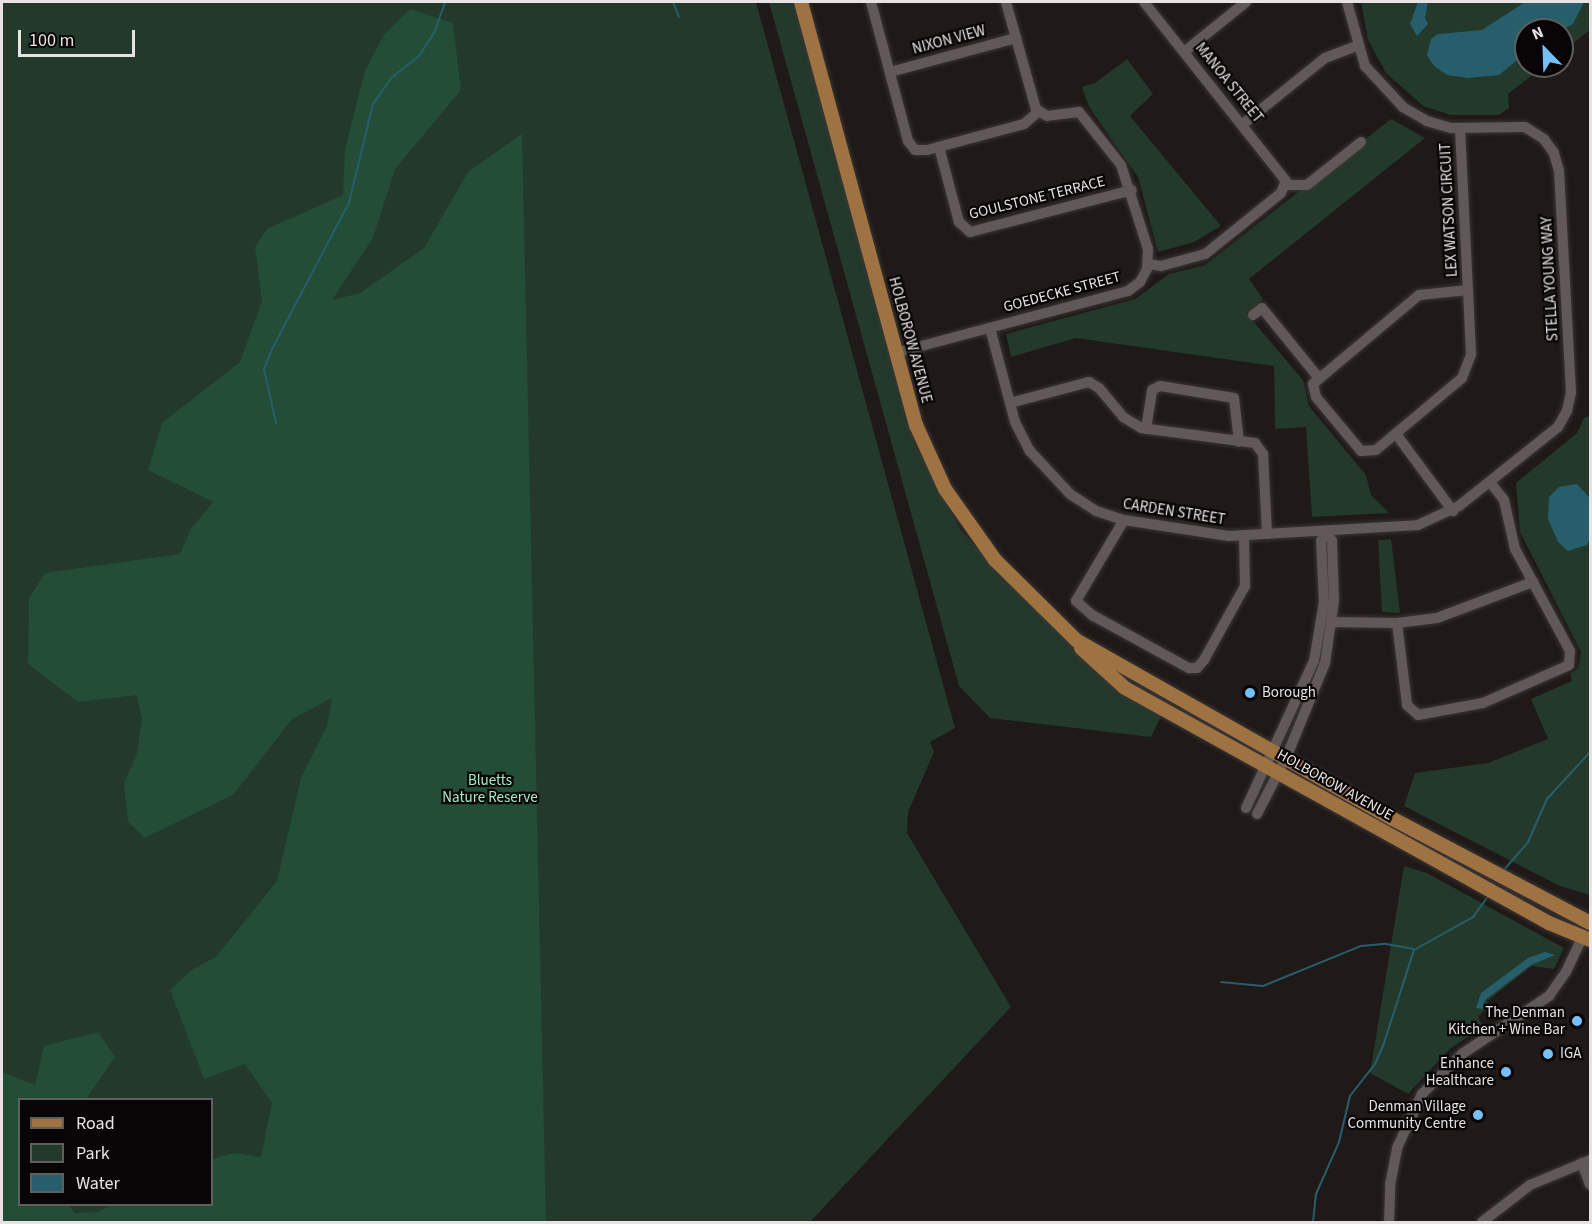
<!DOCTYPE html>
<style>
body{margin:0}
#map{position:relative;width:1592px;height:1224px;overflow:hidden;background:#1f1917;font-family:"Source Sans 3",sans-serif}
div>[style]{position:absolute}
[style*='--x']{left:calc(var(--x)*1px);top:calc(var(--y)*1px);width:calc(var(--w)*1px);rotate:calc(var(--a)*1deg)}
.green>*{inset:0;background:#22392b}
.forest>*{inset:0;background:#234d36}
.water>*{inset:0;background:#265f6b}
.stream>*{height:2px;margin:-1px;padding:0 1px;transform-origin:1px;border-radius:1px;background:#265f6b}
.roads{filter:drop-shadow(0 0 2px #3a3635) drop-shadow(0 0 2px #3a3635)}
.minor>*{height:10px;margin:-5px;padding:0 5px;transform-origin:5px;border-radius:5px;background:#605957}
.major>*{height:14px;margin:-7px;padding:0 7px;transform-origin:7px;border-radius:7px;background:#9f7241}
.dots>*{width:16px;height:16px;translate:-50% -50%;box-sizing:border-box;border:3px solid #070505;border-radius:50%}
span{translate:-50% -50%;white-space:nowrap;text-align:center;line-height:1.15;-webkit-text-stroke:4.5px #070505;paint-order:stroke}
.street-label{font-size:15px;color:#e8e3e2}
.poi-label{font-size:15px;color:#e8e3e2}
.left{translate:0 -50%;text-align:left}
.right{translate:-100% -50%;text-align:right}
.park-label{font-size:15px;color:#a5ebc1}
.frame{position:absolute;inset:0;border:3px solid #e8e3e2;pointer-events:none}
.legend{position:absolute;left:18px;top:1098px;width:195px;height:108px;box-sizing:border-box;background:#070505;border:2px solid #615e5d;margin:0;padding:8px 10px;list-style:none;font-size:18px;color:#e8e3e2}
.legend li{display:flex;align-items:center;gap:12px;height:30px}
.legend b{width:30px;border:2px solid #615e5d}
.north{position:absolute;left:1514px;top:18px;width:60px;height:60px;box-sizing:border-box;background:#070505;border:2px solid #615e5d;border-radius:50%;rotate:337deg;font-size:16px;font-weight:700;line-height:24px;text-align:center;color:#e8e3e2}
.north::after{content:'';display:block;margin:auto;width:21px;height:27px;background:#77bff7;clip-path:polygon(50% 0,100% 100%,50% 72%,0 100%)}
.scale{position:absolute;left:18px;top:30px;width:117px;height:27px;box-sizing:border-box;border:3px solid #e8e3e2;border-top:0;padding-left:8px;font-size:18px;line-height:21px;white-space:nowrap;color:#e8e3e2;-webkit-text-stroke:4px #070505;paint-order:stroke}
</style>
<div id="map">
<div class="green">
<i style="clip-path:polygon(evenodd,2px 2px,756px 2px,955px 728px,930px 742px,934px 752px,908px 812px,907px 833px,1011px 1007px,810px 1222px,2px 1222px,2px 2px,20px 1100px,212px 1100px,212px 1204px,20px 1204px,20px 1100px)"></i>
<i style="clip-path:polygon(769px 2px,795px 2px,914px 442px,961px 530px,981px 553px,1115px 688px,1161px 716px,1151px 737px,990px 718px,959px 686px)"></i>
<i style="clip-path:polygon(1361px 2px,1590px 2px,1590px 30px,1562px 52px,1562px 30px,1526px 30px,1526px 66px,1544px 66px,1508px 94px,1509px 108px,1499px 115px,1450px 115px,1423px 106px,1386px 73px,1368px 40px)"></i>
<i style="clip-path:polygon(1127px 59px,1153px 94px,1130px 116px,1221px 226px,1194px 242px,1158px 252px,1138px 177px,1089px 107px,1082px 87px,1095px 83px)"></i>
<i style="clip-path:polygon(1391px 119px,1425px 138px,1249px 279px,1263px 299px,1246px 313px,1303px 380px,1309px 406px,1366px 475px,1371px 495px,1389px 513px,1312px 517px,1306px 427px,1275px 429px,1274px 366px,1076px 338px,1011px 357px,1006px 334px,1135px 299px,1169px 274px,1205px 265px)"></i>
<i style="clip-path:polygon(1590px 416px,1590px 895px,1560px 886px,1404px 806px,1415px 773px,1488px 763px,1548px 739px,1531px 699px,1572px 681px,1570px 674px,1578px 668px,1581px 652px,1520px 532px,1516px 483px,1577px 433px,1584px 418px)"></i>
<i style="clip-path:polygon(1391px 539px,1400px 613px,1382px 612px,1378px 540px)"></i>
<i style="clip-path:polygon(1404px 866px,1427px 873px,1564px 948px,1554px 969px,1532px 966px,1487px 1001px,1489px 1007px,1478px 1016px,1483px 1027px,1450px 1049px,1408px 1094px,1370px 1073px)"></i>
</div>
<div class="forest">
<i style="clip-path:polygon(410px 9px,453px 23px,461px 90px,395px 169px,373px 238px,332px 300px,360px 293px,424px 248px,468px 172px,522px 134px,546px 1222px,2px 1222px,2px 1072px,35px 1085px,44px 1046px,98px 1032px,115px 1057px,86px 1099px,20px 1100px,20px 1204px,69px 1205px,74px 1213px,97px 1212px,111px 1205px,212px 1204px,212px 1159px,235px 1153px,261px 1157px,272px 1103px,245px 1064px,204px 1079px,170px 990px,193px 969px,216px 957px,277px 881px,301px 778px,327px 726px,332px 698px,292px 719px,234px 794px,145px 838px,128px 822px,124px 784px,137px 753px,142px 719px,137px 695px,78px 702px,28px 664px,29px 598px,45px 573px,180px 554px,191px 529px,213px 502px,148px 470px,162px 423px,240px 362px,262px 301px,255px 247px,267px 229px,343px 195px,345px 149px,365px 71px,384px 35px)"></i>
</div>
<div class="water">
<i style="clip-path:polygon(1418px 2px,1428px 2px,1425px 18px,1428px 24px,1417px 36px,1410px 24px)"></i>
<i style="clip-path:polygon(1525px 2px,1584px 2px,1573px 24px,1562px 30px,1526px 30px,1526px 53px,1499px 75px,1468px 78px,1447px 75px,1434px 66px,1427px 55px,1431px 39px,1438px 34px,1482px 30px)"></i>
<i style="clip-path:polygon(1577px 484px,1590px 498px,1590px 538px,1587px 545px,1568px 551px,1558px 542px,1548px 519px,1549px 497px,1559px 487px)"></i>
<i style="clip-path:polygon(1545px 952px,1555px 955px,1531px 965px,1485px 1000px,1483px 1009px,1476px 1008px,1481px 993px,1528px 958px)"></i>
</div>
<div class="stream">
<i style="--x:673;--y:2;--w:16;--a:68"></i>
<i style="--x:276;--y:423;--w:55;--a:-102.5"></i>
<i style="--x:264;--y:369;--w:24;--a:-68"></i>
<i style="--x:273;--y:347;--w:163;--a:-62.2"></i>
<i style="--x:349;--y:203;--w:102;--a:-76.4"></i>
<i style="--x:373;--y:104;--w:32;--a:-55"></i>
<i style="--x:391;--y:78;--w:36;--a:-38"></i>
<i style="--x:419;--y:56;--w:27;--a:-57"></i>
<i style="--x:434;--y:33;--w:33;--a:-70"></i>
<i style="--x:1503;--y:871;--w:38;--a:-49"></i>
<i style="--x:1528;--y:842;--w:47;--a:-66.2"></i>
<i style="--x:1547;--y:799;--w:64;--a:-47.5"></i>
<i style="--x:1221;--y:982;--w:42;--a:5.4"></i>
<i style="--x:1263;--y:986;--w:106;--a:-22.2"></i>
<i style="--x:1361;--y:946;--w:25;--a:-5"></i>
<i style="--x:1386;--y:944;--w:27;--a:10"></i>
<i style="--x:1313;--y:1222;--w:28;--a:-84"></i>
<i style="--x:1316;--y:1194;--w:57;--a:-66.1"></i>
<i style="--x:1339;--y:1142;--w:47;--a:-76.6"></i>
<i style="--x:1350;--y:1096;--w:41;--a:-52"></i>
<i style="--x:1375;--y:1064;--w:20;--a:-66"></i>
<i style="--x:1383;--y:1046;--w:101;--a:-72.1"></i>
<i style="--x:1414;--y:950;--w:68;--a:-29.2"></i>
<i style="--x:1473;--y:917;--w:29;--a:-54"></i>
</div>
<div class="roads">
<div class="minor">
<i style="--x:871;--y:2;--w:144;--a:75.1"></i>
<i style="--x:908;--y:141;--w:11;--a:52"></i>
<i style="--x:915;--y:150;--w:12;--a:0"></i>
<i style="--x:927;--y:150;--w:100;--a:-15"></i>
<i style="--x:1024;--y:124;--w:18;--a:-41"></i>
<i style="--x:1144;--y:2;--w:228;--a:51.6"></i>
<i style="--x:1286;--y:181;--w:13;--a:113"></i>
<i style="--x:1281;--y:193;--w:97;--a:141.2"></i>
<i style="--x:1205;--y:254;--w:46;--a:164.7"></i>
<i style="--x:1161;--y:266;--w:12;--a:-171"></i>
<i style="--x:1184;--y:52;--w:80;--a:-38.9"></i>
<i style="--x:890;--y:72;--w:131;--a:-15.1"></i>
<i style="--x:1243;--y:124;--w:105;--a:-38.8"></i>
<i style="--x:1325;--y:58;--w:34;--a:-21"></i>
<i style="--x:1460;--y:128;--w:162;--a:87.2"></i>
<i style="--x:1468;--y:290;--w:49;--a:174.2"></i>
<i style="--x:1419;--y:295;--w:138;--a:140"></i>
<i style="--x:1313;--y:384;--w:13;--a:77"></i>
<i style="--x:1316;--y:397;--w:70;--a:50.2"></i>
<i style="--x:1361;--y:451;--w:15;--a:-4"></i>
<i style="--x:1376;--y:450;--w:112;--a:-39.9"></i>
<i style="--x:1462;--y:378;--w:26;--a:-69"></i>
<i style="--x:1471;--y:354;--w:64;--a:-92.7"></i>
<i style="--x:939;--y:147;--w:78;--a:75.1"></i>
<i style="--x:959;--y:222;--w:15;--a:42"></i>
<i style="--x:970;--y:232;--w:167;--a:-14.5"></i>
<i style="--x:1286;--y:185;--w:21;--a:0"></i>
<i style="--x:1307;--y:185;--w:69;--a:-38.5"></i>
<i style="--x:1253;--y:315;--w:11;--a:-38"></i>
<i style="--x:1262;--y:308;--w:89;--a:50.9"></i>
<i style="--x:990;--y:328;--w:97;--a:75.1"></i>
<i style="--x:1015;--y:422;--w:33;--a:63"></i>
<i style="--x:1030;--y:451;--w:59;--a:47.1"></i>
<i style="--x:1070;--y:494;--w:31;--a:33"></i>
<i style="--x:1096;--y:511;--w:29;--a:18"></i>
<i style="--x:1124;--y:520;--w:106;--a:8.7"></i>
<i style="--x:1229;--y:536;--w:189;--a:-3.3"></i>
<i style="--x:1418;--y:525;--w:45;--a:-24.9"></i>
<i style="--x:1459;--y:506;--w:127;--a:-38.6"></i>
<i style="--x:1558;--y:427;--w:18;--a:-61"></i>
<i style="--x:1567;--y:411;--w:19;--a:-78"></i>
<i style="--x:1571;--y:392;--w:221;--a:-93.1"></i>
<i style="--x:1559;--y:171;--w:19;--a:-106"></i>
<i style="--x:1554;--y:153;--w:17;--a:-126"></i>
<i style="--x:1544;--y:139;--w:22;--a:-148"></i>
<i style="--x:1525;--y:127;--w:74;--a:179.2"></i>
<i style="--x:1451;--y:128;--w:25;--a:-164"></i>
<i style="--x:1427;--y:121;--w:28;--a:-150"></i>
<i style="--x:1403;--y:107;--w:56;--a:-132.8"></i>
<i style="--x:1365;--y:66;--w:66;--a:-105.7"></i>
<i style="--x:895;--y:353;--w:241;--a:-14.9"></i>
<i style="--x:1128;--y:291;--w:15;--a:-37"></i>
<i style="--x:1140;--y:282;--w:15;--a:-62"></i>
<i style="--x:1147;--y:269;--w:20;--a:-87"></i>
<i style="--x:1148;--y:249;--w:88;--a:-107.8"></i>
<i style="--x:1121;--y:165;--w:68;--a:-128.4"></i>
<i style="--x:1079;--y:112;--w:32;--a:173"></i>
<i style="--x:1047;--y:116;--w:13;--a:-148"></i>
<i style="--x:1036;--y:109;--w:111;--a:-105.7"></i>
<i style="--x:1010;--y:403;--w:82;--a:-14.9"></i>
<i style="--x:1089;--y:382;--w:12;--a:31"></i>
<i style="--x:1099;--y:388;--w:38;--a:50"></i>
<i style="--x:1123;--y:417;--w:21;--a:31"></i>
<i style="--x:1141;--y:428;--w:115;--a:7.5"></i>
<i style="--x:1255;--y:443;--w:14;--a:54"></i>
<i style="--x:1263;--y:454;--w:80;--a:87.1"></i>
<i style="--x:1146;--y:429;--w:39;--a:-81"></i>
<i style="--x:1152;--y:390;--w:9;--a:-27"></i>
<i style="--x:1160;--y:386;--w:75;--a:9.2"></i>
<i style="--x:1234;--y:398;--w:44;--a:83.5"></i>
<i style="--x:1396;--y:434;--w:96;--a:53.5"></i>
<i style="--x:1124;--y:520;--w:94;--a:120.7"></i>
<i style="--x:1076;--y:601;--w:21;--a:41"></i>
<i style="--x:1092;--y:615;--w:111;--a:28.7"></i>
<i style="--x:1189;--y:668;--w:8;--a:0"></i>
<i style="--x:1197;--y:668;--w:11;--a:-49"></i>
<i style="--x:1204;--y:660;--w:85;--a:-61"></i>
<i style="--x:1245;--y:586;--w:51;--a:-91.1"></i>
<i style="--x:1332;--y:622;--w:65;--a:0.9"></i>
<i style="--x:1397;--y:623;--w:40;--a:-7.1"></i>
<i style="--x:1437;--y:618;--w:103;--a:-20.6"></i>
<i style="--x:1397;--y:623;--w:83;--a:83"></i>
<i style="--x:1407;--y:705;--w:15;--a:42"></i>
<i style="--x:1418;--y:715;--w:66;--a:-10.5"></i>
<i style="--x:1483;--y:703;--w:94;--a:-23.8"></i>
<i style="--x:1569;--y:665;--w:14;--a:-86"></i>
<i style="--x:1570;--y:651;--w:116;--a:-118.3"></i>
<i style="--x:1515;--y:549;--w:50;--a:-102.7"></i>
<i style="--x:1504;--y:500;--w:23;--a:-128"></i>
<i style="--x:1246;--y:808;--w:162;--a:-65.2"></i>
<i style="--x:1314;--y:661;--w:60;--a:-80.4"></i>
<i style="--x:1324;--y:602;--w:61;--a:-92.8"></i>
<i style="--x:1321;--y:541;--w:10;--a:-61"></i>
<i style="--x:1326;--y:532;--w:11;--a:56"></i>
<i style="--x:1332;--y:541;--w:59;--a:88.1"></i>
<i style="--x:1334;--y:600;--w:64;--a:98.1"></i>
<i style="--x:1325;--y:663;--w:103;--a:112.3"></i>
<i style="--x:1286;--y:758;--w:63;--a:117.4"></i>
<i style="--x:1582;--y:1163;--w:23;--a:70"></i>
<i style="--x:1389;--y:1222;--w:37;--a:-88"></i>
<i style="--x:1390;--y:1185;--w:38;--a:-79"></i>
<i style="--x:1397;--y:1148;--w:60;--a:-65.2"></i>
<i style="--x:1422;--y:1094;--w:57;--a:-45"></i>
<i style="--x:1462;--y:1054;--w:105;--a:-33.7"></i>
<i style="--x:1549;--y:996;--w:29;--a:-55"></i>
<i style="--x:1566;--y:972;--w:38;--a:-65"></i>
<i style="--x:1482;--y:1222;--w:61;--a:-37.6"></i>
<i style="--x:1530;--y:1185;--w:65;--a:-22.6"></i>
</div>
<div class="major">
<i style="--x:801;--y:2;--w:438;--a:74.8"></i>
<i style="--x:916;--y:425;--w:70;--a:65.6"></i>
<i style="--x:945;--y:489;--w:87;--a:54.8"></i>
<i style="--x:995;--y:560;--w:114;--a:44.6"></i>
<i style="--x:1076;--y:640;--w:364;--a:29.5"></i>
<i style="--x:1393;--y:819;--w:223;--a:27.8"></i>
<i style="--x:1081;--y:648;--w:59;--a:42.3"></i>
<i style="--x:1125;--y:688;--w:485;--a:29"></i>
<i style="--x:1549;--y:923;--w:44;--a:22.5"></i>
</div>
</div>
<div class="dots">
<i style="left:1250px;top:693px;background:#77bff7"></i>
<i style="left:1577px;top:1021px;background:#77bff7"></i>
<i style="left:1548px;top:1054px;background:#77bff7"></i>
<i style="left:1506px;top:1072px;background:#77bff7"></i>
<i style="left:1478px;top:1115px;background:#77bff7"></i>
</div>
<div class="street-label">
<span style="left:949px;top:40px;rotate:-15deg">NIXON VIEW</span>
<span style="left:1229px;top:83px;rotate:51deg">MANOA STREET</span>
<span style="left:1037px;top:198px;rotate:-14deg">GOULSTONE TERRACE</span>
<span style="left:1449px;top:210px;rotate:-93deg">LEX WATSON CIRCUIT</span>
<span style="left:1550px;top:279px;rotate:-93deg">STELLA YOUNG WAY</span>
<span style="left:1062px;top:292px;rotate:-15deg">GOEDECKE STREET</span>
<span style="left:910px;top:340px;rotate:75deg">HOLBOROW AVENUE</span>
<span style="left:1174px;top:512px;rotate:9deg">CARDEN STREET</span>
<span style="left:1335px;top:785px;rotate:29deg">HOLBOROW AVENUE</span>
</div>
<div class="poi-label">
<span class="left" style="left:1262px;top:693px">Borough</span>
<span class="right" style="left:1565px;top:1021px">The Denman<br>Kitchen + Wine Bar</span>
<span class="left" style="left:1560px;top:1054px">IGA</span>
<span class="right" style="left:1494px;top:1072px">Enhance<br>Healthcare</span>
<span class="right" style="left:1466px;top:1115px">Denman Village<br>Community Centre</span>
</div>
<div class="park-label">
<span style="left:490px;top:789px">Bluetts<br>Nature Reserve</span>
</div>
<div class="frame"></div>
<ul class="legend">
<li><b style="height:8px;background:#9f7241"></b>Road</li>
<li><b style="height:16px;background:#22392b"></b>Park</li>
<li><b style="height:16px;background:#265f6b"></b>Water</li>
</ul>
<div class="north">N</div>
<div class="scale">100 m</div>
</div>
